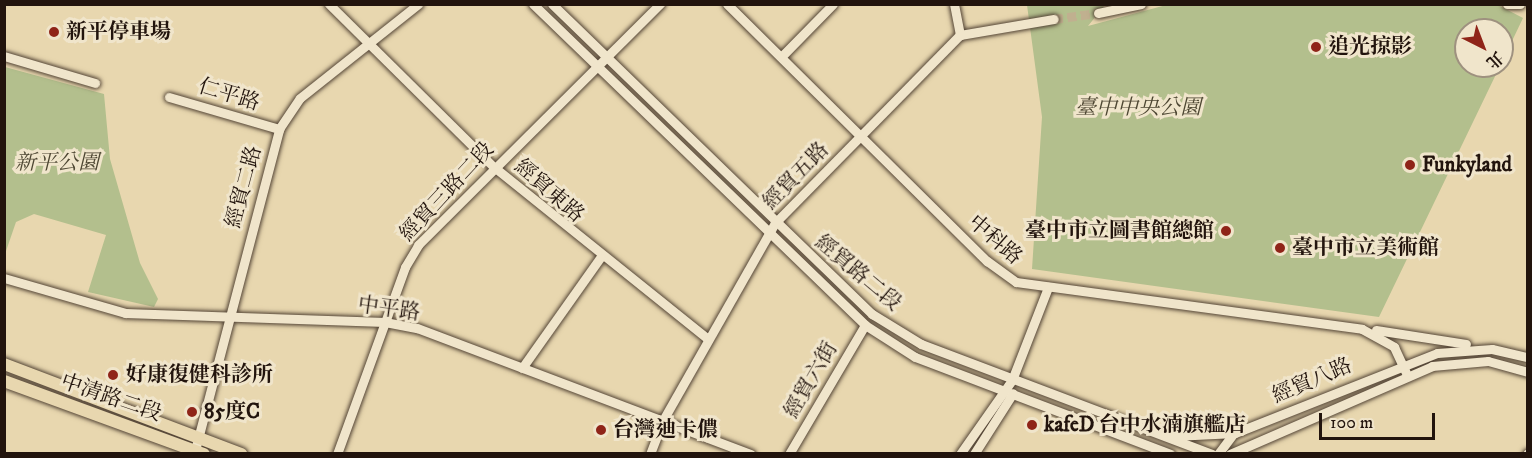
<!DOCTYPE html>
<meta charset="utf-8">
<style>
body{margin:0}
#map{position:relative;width:1532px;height:458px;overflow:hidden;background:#e8d7af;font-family:"IM FELL DW Pica","Noto Serif TC",serif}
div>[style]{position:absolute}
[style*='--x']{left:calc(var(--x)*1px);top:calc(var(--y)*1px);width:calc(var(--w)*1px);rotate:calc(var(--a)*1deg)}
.green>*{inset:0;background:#b3bf8d}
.minor-tunnel>*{height:9px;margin-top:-4.5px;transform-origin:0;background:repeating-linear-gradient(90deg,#c0b08f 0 9px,transparent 0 13.5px)}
.roads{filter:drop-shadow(0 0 2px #544536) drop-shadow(0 0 2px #544536)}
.minor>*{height:9px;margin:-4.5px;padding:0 4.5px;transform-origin:4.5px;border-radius:4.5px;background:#f0e5cb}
.major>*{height:12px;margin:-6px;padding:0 6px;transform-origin:6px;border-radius:6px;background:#e8d7af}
.dots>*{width:16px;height:16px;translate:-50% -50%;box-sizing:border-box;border:3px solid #f0e5cb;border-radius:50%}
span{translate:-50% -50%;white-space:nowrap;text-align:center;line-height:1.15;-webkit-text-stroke:6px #f0e5cb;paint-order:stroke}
.poi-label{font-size:21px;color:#22140d;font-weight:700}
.left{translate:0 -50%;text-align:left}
.right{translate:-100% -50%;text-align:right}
.street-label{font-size:21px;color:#22140d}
.park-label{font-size:21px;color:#4e4733;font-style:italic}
.frame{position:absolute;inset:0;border:6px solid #22140d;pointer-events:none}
.north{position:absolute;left:1454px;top:18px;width:60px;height:60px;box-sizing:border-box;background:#f0e5cb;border:2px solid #9e917f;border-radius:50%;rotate:138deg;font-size:16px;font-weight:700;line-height:24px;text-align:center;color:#22140d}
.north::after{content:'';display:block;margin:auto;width:21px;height:27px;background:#8f2418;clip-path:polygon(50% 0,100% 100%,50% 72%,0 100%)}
.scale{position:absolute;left:1319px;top:413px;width:116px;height:27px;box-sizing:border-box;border:3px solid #22140d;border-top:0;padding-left:8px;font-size:18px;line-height:21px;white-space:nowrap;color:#22140d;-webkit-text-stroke:4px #f0e5cb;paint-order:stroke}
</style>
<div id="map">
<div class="green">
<i style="clip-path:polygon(1170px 4px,1496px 4px,1523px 18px,1502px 62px,1502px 30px,1466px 30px,1466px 66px,1500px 66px,1379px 317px,1032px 269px,1042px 117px,1027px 5px,1105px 5px,1088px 26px)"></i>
<i style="clip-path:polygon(5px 67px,104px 94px,110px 159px,140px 263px,158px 299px,154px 307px,88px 292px,106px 235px,34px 214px,16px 222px,5px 254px)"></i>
</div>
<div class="minor-tunnel">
<i style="--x:1054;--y:19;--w:44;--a:-7.8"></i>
</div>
<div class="roads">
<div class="minor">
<i style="--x:329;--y:4;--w:232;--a:44.7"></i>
<i style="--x:494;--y:167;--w:275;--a:38.8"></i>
<i style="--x:533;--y:4;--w:462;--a:44"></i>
<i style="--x:865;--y:325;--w:59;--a:32.6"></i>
<i style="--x:915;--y:357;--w:273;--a:20.8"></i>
<i style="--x:552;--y:4;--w:446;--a:44.1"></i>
<i style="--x:872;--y:314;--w:57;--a:31.5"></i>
<i style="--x:921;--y:344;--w:311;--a:20.7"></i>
<i style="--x:727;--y:4;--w:366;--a:44.7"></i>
<i style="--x:987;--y:261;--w:36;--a:36"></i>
<i style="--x:1016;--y:282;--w:349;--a:7.7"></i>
<i style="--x:1362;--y:329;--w:37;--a:29"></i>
<i style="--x:1394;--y:347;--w:31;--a:65"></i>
<i style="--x:954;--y:4;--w:32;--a:79"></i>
<i style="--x:1507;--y:4;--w:13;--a:0"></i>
<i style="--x:1098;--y:13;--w:44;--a:-11.8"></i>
<i style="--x:4;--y:56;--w:95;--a:16.5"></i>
<i style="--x:781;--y:57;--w:74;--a:-45.5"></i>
<i style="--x:169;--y:97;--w:115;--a:16.2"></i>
<i style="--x:4;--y:278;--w:126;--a:16.1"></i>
<i style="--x:125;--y:313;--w:260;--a:2"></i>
<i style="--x:385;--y:322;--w:33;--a:11"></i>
<i style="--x:417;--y:328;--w:357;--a:20.7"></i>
<i style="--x:1376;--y:330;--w:91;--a:8.8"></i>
<i style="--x:522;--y:368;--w:135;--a:-54.7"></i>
<i style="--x:1174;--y:436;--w:61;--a:-2.8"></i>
<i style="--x:1235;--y:433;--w:217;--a:-21.6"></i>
<i style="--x:1437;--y:353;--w:55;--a:-4.2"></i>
<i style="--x:1492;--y:349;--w:37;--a:13"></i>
<i style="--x:194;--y:454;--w:336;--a:-75.3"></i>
<i style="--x:279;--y:129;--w:37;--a:-56"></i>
<i style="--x:300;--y:98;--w:151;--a:-38.5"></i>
<i style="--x:337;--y:454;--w:199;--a:-70"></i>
<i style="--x:405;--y:267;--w:26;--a:-59"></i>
<i style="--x:418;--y:245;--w:342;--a:-44.9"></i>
<i style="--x:650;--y:454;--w:36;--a:-69"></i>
<i style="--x:663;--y:420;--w:227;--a:-60.4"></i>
<i style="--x:775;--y:223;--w:264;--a:-45.5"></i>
<i style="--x:960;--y:35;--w:95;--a:-9.7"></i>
<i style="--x:789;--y:454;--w:150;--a:-59.5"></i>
<i style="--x:960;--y:454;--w:90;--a:-54.9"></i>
<i style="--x:1012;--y:380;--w:100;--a:-68.8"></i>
<i style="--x:974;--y:454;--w:72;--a:-57.4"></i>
<i style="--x:1218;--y:454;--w:25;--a:-53"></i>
<i style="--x:1230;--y:454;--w:220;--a:-23.5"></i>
<i style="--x:1432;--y:366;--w:56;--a:-5.1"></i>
<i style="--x:1488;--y:361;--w:41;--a:15.4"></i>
<i style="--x:1527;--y:454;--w:1;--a:-45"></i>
</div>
<div class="major">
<i style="--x:4;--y:364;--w:254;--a:20.8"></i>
<i style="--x:4;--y:381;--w:213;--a:20.1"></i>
</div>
</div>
<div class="dots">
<i style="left:54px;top:32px;background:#8f2418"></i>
<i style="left:1316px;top:47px;background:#8f2418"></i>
<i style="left:1410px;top:165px;background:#8f2418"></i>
<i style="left:1226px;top:231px;background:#8f2418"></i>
<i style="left:1280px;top:248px;background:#8f2418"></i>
<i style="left:113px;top:375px;background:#8f2418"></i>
<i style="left:192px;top:412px;background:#8f2418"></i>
<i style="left:1032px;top:425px;background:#8f2418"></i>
<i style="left:601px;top:430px;background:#8f2418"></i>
</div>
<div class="poi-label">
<span class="left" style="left:66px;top:32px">新平停車場</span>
<span class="left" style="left:1328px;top:47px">追光掠影</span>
<span class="left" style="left:1422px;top:165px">Funkyland</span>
<span class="right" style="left:1214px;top:231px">臺中市立圖書館總館</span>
<span class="left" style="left:1292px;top:248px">臺中市立美術館</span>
<span class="left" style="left:126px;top:375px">好康復健科診所</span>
<span class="left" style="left:204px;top:412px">85度C</span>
<span class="left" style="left:1044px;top:425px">kafeD 台中水湳旗艦店</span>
<span class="left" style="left:613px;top:430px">台灣迪卡儂</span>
</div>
<div class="street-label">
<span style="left:229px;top:95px;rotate:17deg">仁平路</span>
<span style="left:796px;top:176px;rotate:-46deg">經貿五路</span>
<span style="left:244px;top:187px;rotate:-75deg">經貿二路</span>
<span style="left:549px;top:191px;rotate:41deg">經貿東路</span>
<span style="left:447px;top:192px;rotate:-47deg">經貿三路二段</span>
<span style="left:995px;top:240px;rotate:41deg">中科路</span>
<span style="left:858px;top:273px;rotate:40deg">經貿路二段</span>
<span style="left:389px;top:309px;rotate:8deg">中平路</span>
<span style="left:811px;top:380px;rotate:-60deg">經貿六街</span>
<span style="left:1312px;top:381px;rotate:-23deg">經貿八路</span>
<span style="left:111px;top:398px;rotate:19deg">中清路二段</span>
</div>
<div class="park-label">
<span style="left:1138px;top:108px">臺中中央公園</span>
<span style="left:57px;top:163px">新平公園</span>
</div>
<div class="frame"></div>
<div class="north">北</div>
<div class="scale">100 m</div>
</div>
